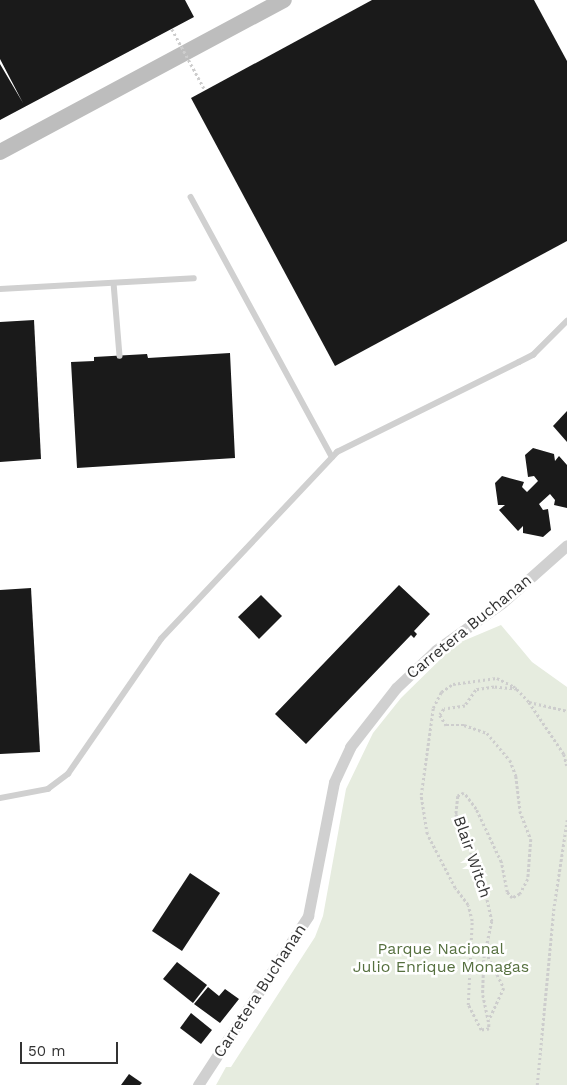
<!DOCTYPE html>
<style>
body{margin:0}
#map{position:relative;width:567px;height:1085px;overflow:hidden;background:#fff;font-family:"Work Sans",sans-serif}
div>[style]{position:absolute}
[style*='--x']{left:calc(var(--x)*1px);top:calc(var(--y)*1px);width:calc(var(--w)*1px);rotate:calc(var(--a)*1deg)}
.green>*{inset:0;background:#e6ecdf}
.building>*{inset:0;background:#1a1a1a}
.path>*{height:2.5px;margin-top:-1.25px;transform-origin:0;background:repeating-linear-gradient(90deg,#cdcdcd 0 2.5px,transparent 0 5px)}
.lane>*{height:5.5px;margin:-2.75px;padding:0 2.75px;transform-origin:2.75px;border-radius:2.75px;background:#d0d0d0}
.street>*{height:11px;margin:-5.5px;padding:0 5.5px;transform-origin:5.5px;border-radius:5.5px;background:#d0d0d0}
.secondary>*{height:16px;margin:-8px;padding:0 8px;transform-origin:8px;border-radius:8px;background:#bdbdbd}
.path-bridge>*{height:2.5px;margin-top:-1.25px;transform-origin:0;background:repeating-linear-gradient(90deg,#cdcdcd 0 2.5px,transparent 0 5px)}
span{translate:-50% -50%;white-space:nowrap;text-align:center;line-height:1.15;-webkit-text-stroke:5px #fff;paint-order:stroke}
.street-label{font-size:16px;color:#333}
.park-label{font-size:16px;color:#56703f}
.scale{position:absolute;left:20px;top:1042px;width:98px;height:22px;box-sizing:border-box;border:2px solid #333;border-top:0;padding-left:6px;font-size:15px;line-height:18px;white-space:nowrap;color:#333;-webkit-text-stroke:4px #fff;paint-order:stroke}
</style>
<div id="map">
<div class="green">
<i style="clip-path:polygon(501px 625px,532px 662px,567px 687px,567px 1085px,216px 1085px,226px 1067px,231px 1067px,315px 937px,323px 916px,346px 789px,373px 733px,401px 698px,456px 644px)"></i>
</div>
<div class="building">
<i style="clip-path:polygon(0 0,185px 0,194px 17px,0 120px,0 64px,23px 103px,0 59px)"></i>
<i style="clip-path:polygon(372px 0,534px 0,567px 61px,567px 241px,335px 366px,191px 98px)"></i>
<i style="clip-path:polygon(34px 320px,41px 459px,0 462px,0 322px)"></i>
<i style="clip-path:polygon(230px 353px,235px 458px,77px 468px,71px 362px,94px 361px,94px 357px,147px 354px,148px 358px)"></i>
<i style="clip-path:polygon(567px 411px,567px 442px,553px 426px)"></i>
<i style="clip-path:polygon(533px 448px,554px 454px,555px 461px,559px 456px,567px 465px,567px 508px,554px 505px,555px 500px,550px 494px,539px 504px,543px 510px,548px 509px,551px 530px,543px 537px,523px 533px,523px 526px,518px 531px,499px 510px,505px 505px,498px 505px,495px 483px,502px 476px,524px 482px,522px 487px,527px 492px,538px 481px,534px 476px,528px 477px,525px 455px)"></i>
<i style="clip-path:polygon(399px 585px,430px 614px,414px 631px,417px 634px,414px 638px,411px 635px,306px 744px,275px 714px)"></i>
<i style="clip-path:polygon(31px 588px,40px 752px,0 754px,0 590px)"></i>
<i style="clip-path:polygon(261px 595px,282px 616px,259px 639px,238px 617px)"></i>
<i style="clip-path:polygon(190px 873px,220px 893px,182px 951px,152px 931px)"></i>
<i style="clip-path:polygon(177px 962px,207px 985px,193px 1003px,163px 979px)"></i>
<i style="clip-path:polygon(208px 987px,219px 996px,225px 989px,239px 999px,220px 1023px,194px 1004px)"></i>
<i style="clip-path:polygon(191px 1013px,212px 1030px,201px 1044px,180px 1028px)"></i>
<i style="clip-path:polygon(129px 1074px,142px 1083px,140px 1085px,121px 1085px)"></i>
</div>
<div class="path">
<i style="--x:517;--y:689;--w:23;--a:-175"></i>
<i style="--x:494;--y:687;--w:18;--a:171"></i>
<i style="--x:476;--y:690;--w:19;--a:125"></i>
<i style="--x:465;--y:706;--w:21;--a:172"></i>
<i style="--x:444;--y:709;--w:7;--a:124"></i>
<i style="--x:440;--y:715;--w:12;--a:59"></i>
<i style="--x:446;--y:725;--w:18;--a:0"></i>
<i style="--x:464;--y:725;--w:24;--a:19"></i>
<i style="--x:487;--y:733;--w:35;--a:50"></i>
<i style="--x:510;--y:760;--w:17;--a:69"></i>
<i style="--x:516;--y:776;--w:35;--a:83"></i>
<i style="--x:520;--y:811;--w:30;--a:69"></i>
<i style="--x:531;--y:839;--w:40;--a:94.3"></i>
<i style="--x:528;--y:879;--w:17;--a:118"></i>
<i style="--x:520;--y:894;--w:9;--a:153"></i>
<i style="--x:512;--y:898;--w:8;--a:-130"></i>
<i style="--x:507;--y:892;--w:31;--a:-101"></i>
<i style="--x:501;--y:862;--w:59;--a:-115.3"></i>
<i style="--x:476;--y:809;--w:20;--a:-127"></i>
<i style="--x:464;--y:793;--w:7;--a:153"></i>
<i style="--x:458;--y:796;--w:18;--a:96"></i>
<i style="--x:456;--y:814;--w:32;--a:66"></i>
<i style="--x:469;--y:843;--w:23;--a:77"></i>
<i style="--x:474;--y:865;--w:17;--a:59"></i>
<i style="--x:483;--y:880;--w:42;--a:77.6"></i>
<i style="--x:492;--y:921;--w:40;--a:102"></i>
<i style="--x:484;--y:960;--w:35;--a:92"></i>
<i style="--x:483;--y:995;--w:30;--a:78"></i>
<i style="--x:489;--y:1024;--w:5;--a:90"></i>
<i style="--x:489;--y:1029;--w:8;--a:173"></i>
<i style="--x:481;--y:1030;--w:28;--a:-117"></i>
<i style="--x:468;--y:1005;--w:84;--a:-87.3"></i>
<i style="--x:472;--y:921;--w:16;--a:-104"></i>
<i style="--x:468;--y:905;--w:21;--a:-127"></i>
<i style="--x:455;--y:888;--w:61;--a:-117.4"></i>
<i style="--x:427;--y:834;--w:39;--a:-99"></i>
<i style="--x:421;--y:795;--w:88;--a:-82.1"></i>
<i style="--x:433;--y:708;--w:18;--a:-63"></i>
<i style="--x:441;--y:692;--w:14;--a:-34"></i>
<i style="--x:453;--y:684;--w:44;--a:-7.8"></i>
<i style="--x:497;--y:678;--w:18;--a:27"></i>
<i style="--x:513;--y:686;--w:5;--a:37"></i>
<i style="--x:517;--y:689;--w:18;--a:47"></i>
<i style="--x:529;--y:702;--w:63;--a:56.1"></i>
<i style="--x:564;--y:754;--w:12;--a:76"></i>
<i style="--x:529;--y:702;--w:39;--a:13"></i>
<i style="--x:486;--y:952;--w:40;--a:63.4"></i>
<i style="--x:504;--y:988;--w:35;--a:115"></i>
<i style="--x:537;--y:1085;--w:180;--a:-84.6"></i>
<i style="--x:554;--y:906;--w:87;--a:-81.4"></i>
</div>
<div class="lane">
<i style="--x:191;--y:197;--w:296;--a:61.5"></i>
<i style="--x:114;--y:283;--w:73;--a:85.3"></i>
<i style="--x:0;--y:289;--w:194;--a:-3.2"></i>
<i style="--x:0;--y:798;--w:49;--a:-10.6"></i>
<i style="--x:48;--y:789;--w:25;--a:-37"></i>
<i style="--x:68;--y:774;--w:164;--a:-55.4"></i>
<i style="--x:161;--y:639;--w:257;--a:-46.7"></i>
<i style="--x:337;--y:452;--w:203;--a:-26.3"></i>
<i style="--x:519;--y:362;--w:16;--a:-27"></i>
<i style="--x:533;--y:355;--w:48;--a:-45"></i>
</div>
<div class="street">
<i style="--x:198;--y:1085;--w:202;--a:-56.9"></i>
<i style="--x:308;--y:916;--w:136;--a:-79"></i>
<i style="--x:334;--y:782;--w:38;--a:-65"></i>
<i style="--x:350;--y:747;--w:75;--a:-52.1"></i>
<i style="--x:396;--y:688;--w:55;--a:-43.5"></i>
<i style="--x:436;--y:650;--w:81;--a:-35.5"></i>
<i style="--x:502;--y:603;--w:87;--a:-41.7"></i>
</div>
<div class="secondary">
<i style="--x:0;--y:152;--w:322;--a:-28.2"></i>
</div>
<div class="path-bridge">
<i style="--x:172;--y:29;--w:69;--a:61.6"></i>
</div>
<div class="street-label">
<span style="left:469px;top:627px;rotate:-39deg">Carretera Buchanan</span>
<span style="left:472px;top:857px;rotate:71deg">Blair Witch</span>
<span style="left:260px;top:991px;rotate:-57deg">Carretera Buchanan</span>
</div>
<div class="park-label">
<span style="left:441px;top:958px">Parque Nacional<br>Julio Enrique Monagas</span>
</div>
<div class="scale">50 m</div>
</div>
